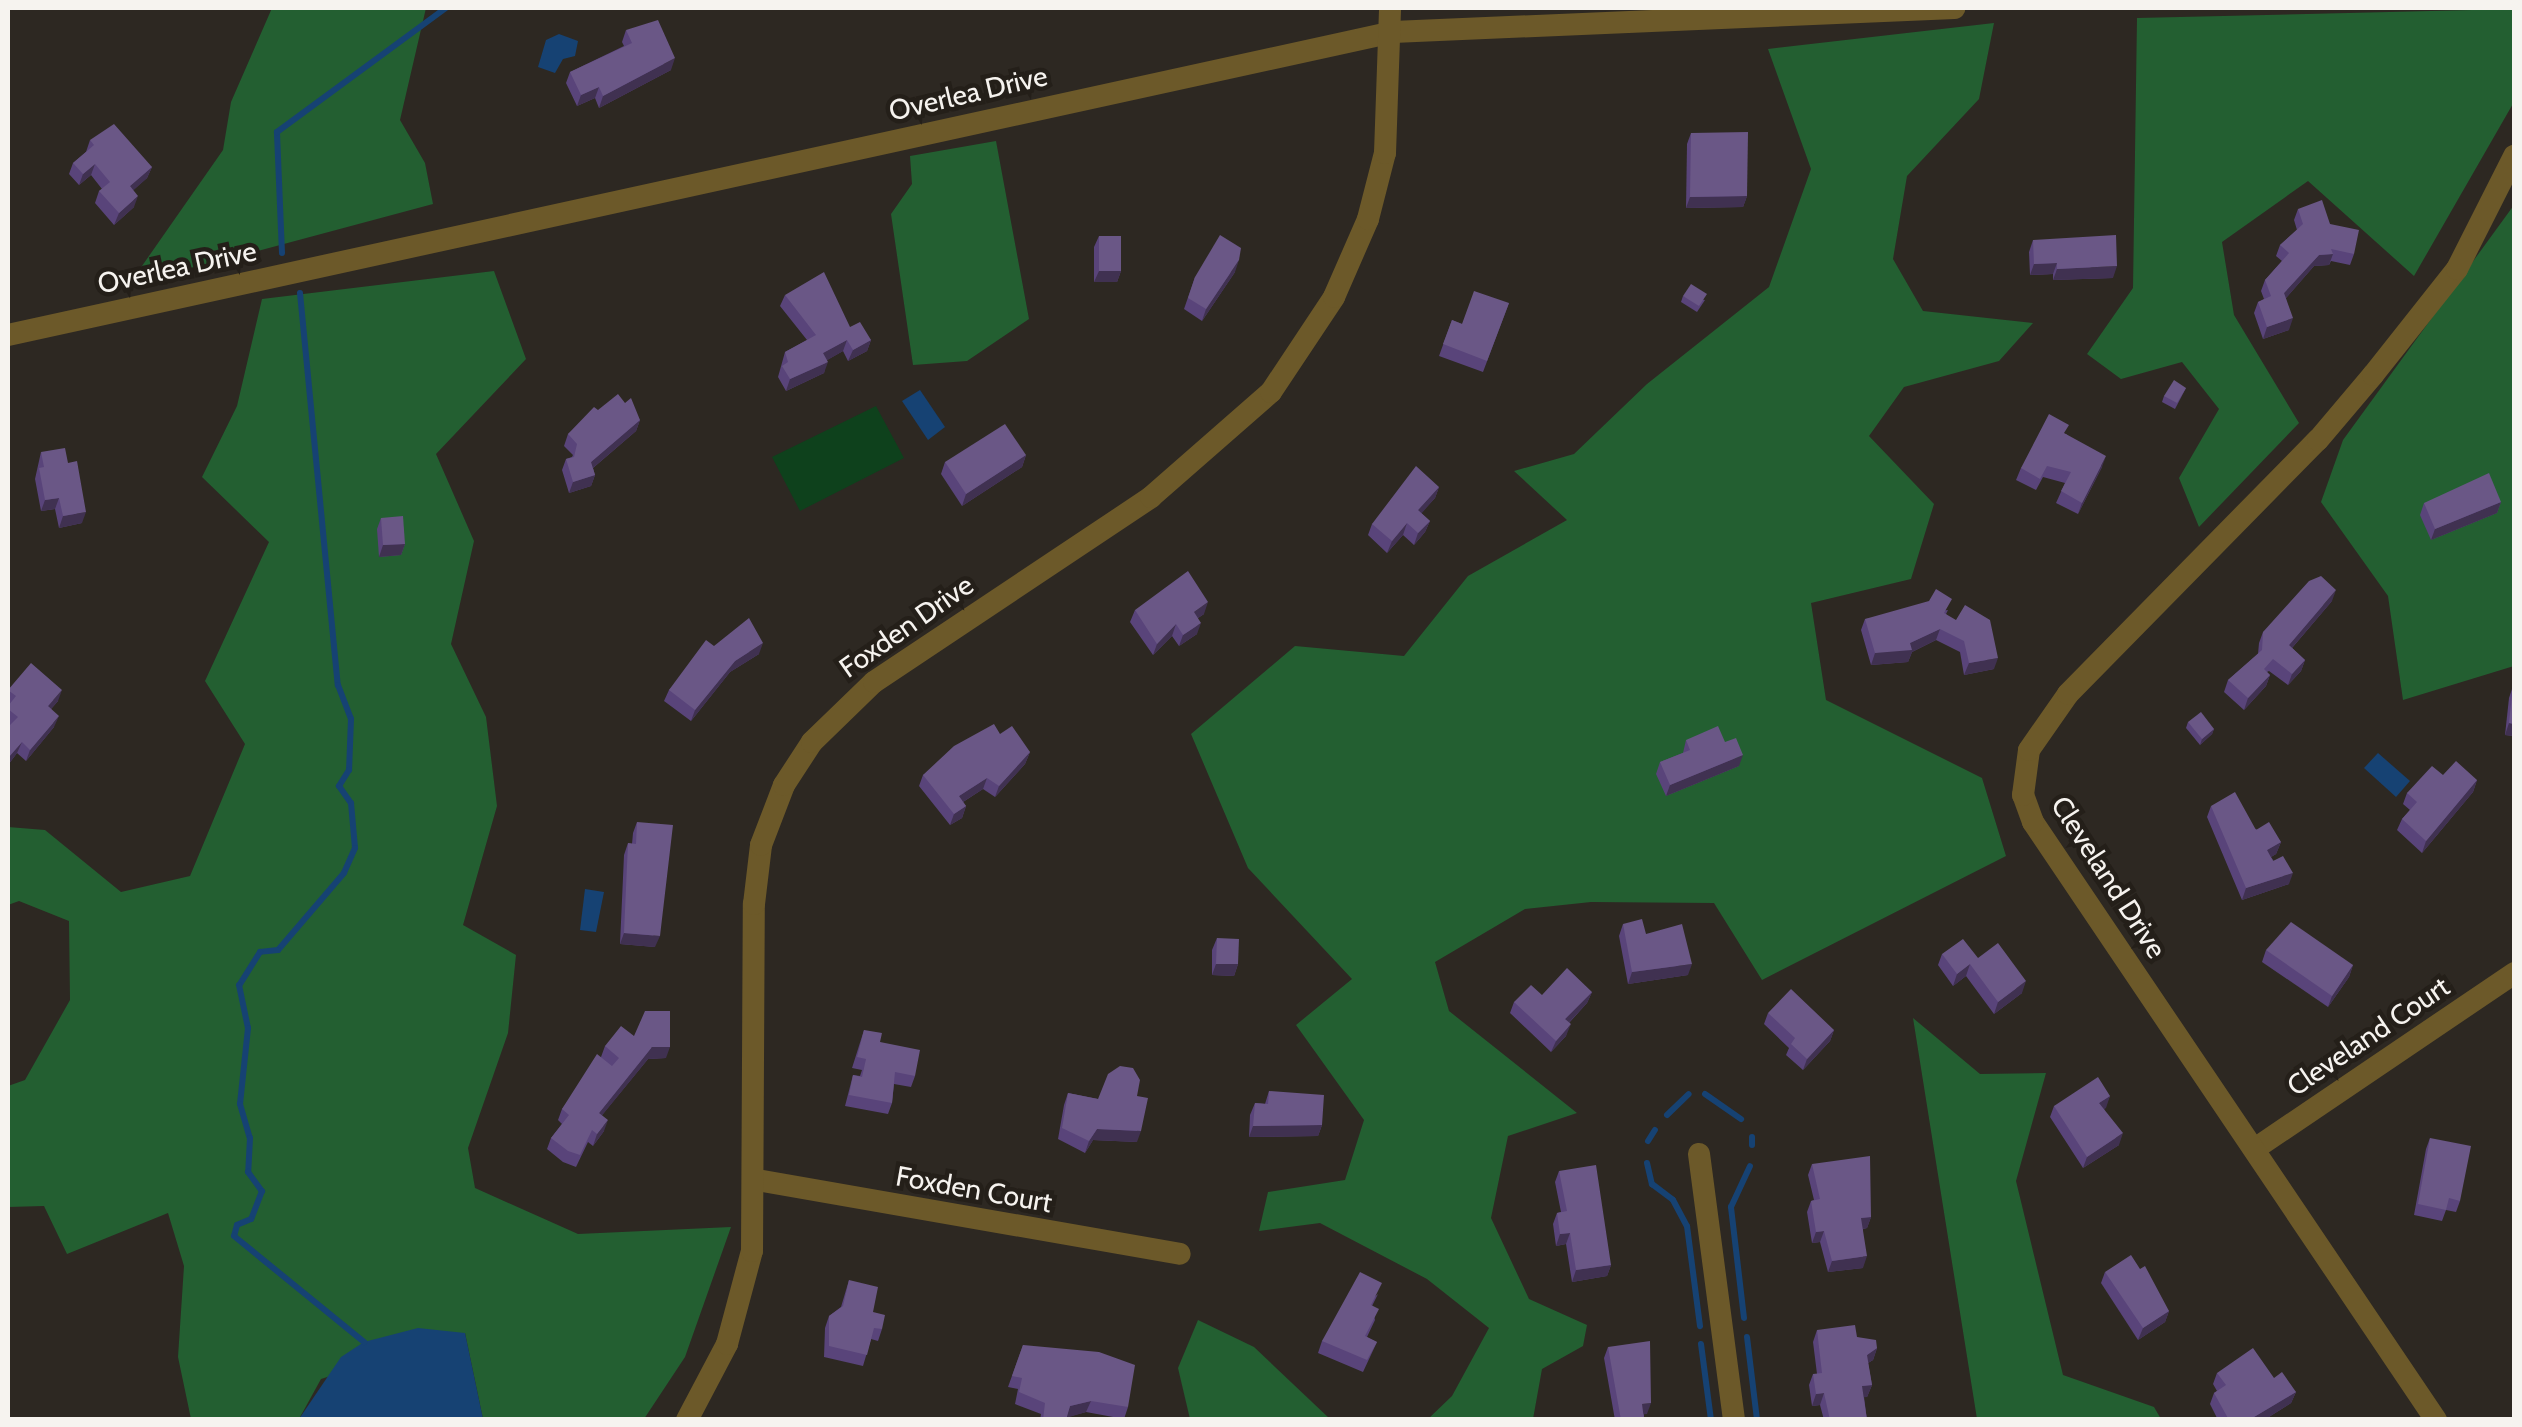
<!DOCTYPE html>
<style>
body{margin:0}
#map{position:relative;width:2522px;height:1427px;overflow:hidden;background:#2d2822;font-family:Cabin,sans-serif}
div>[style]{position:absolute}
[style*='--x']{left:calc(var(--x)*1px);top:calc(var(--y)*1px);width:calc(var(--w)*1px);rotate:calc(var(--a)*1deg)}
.green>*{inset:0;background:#0e411c}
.forest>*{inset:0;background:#235f31}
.water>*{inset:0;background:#164273}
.stream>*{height:6px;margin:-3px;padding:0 3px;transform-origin:3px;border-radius:3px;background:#164273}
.minor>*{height:22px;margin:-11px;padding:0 11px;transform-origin:11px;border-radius:11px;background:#6c5929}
.wall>*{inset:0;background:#59447a}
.shaded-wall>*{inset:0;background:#403151}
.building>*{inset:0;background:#6a5786}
span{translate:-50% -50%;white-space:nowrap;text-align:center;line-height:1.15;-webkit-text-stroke:9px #241f19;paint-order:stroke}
.street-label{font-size:28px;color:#f6f3ef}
.frame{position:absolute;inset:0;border:10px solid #f6f3ef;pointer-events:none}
</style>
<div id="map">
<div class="green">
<i style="clip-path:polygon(876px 406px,904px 458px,800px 511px,772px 457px)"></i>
</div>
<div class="forest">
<i style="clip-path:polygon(272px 8px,426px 8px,400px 120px,425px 163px,433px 204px,128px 286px,223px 150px,231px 102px)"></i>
<i style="clip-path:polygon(2514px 9px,2514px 102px,2414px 276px,2308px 181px,2222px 242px,2234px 315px,2299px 423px,2199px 527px,2179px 478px,2219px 409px,2182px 362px,2121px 379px,2087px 354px,2133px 288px,2137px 18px)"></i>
<i style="clip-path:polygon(1994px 23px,1979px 99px,1907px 176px,1893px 259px,1923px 311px,2033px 323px,1999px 361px,1904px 387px,1869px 436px,1934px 504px,1911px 579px,1811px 603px,1826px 700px,1982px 778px,2006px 856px,1762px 980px,1714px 903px,1591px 902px,1525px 909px,1435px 962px,1449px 1011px,1577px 1113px,1508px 1136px,1491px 1218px,1529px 1299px,1587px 1325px,1583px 1346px,1542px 1369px,1533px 1419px,1428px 1419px,1452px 1396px,1489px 1328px,1427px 1279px,1320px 1223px,1259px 1231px,1268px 1192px,1345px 1180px,1364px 1120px,1296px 1025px,1352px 979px,1248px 868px,1191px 734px,1295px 646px,1404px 656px,1468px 576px,1567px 520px,1514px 471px,1574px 454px,1647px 384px,1769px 287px,1811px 169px,1768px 49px)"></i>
<i style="clip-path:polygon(996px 141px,1029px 319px,967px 361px,913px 365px,891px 214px,912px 184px,910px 156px)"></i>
<i style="clip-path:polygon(2514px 205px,2514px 666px,2403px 700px,2388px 596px,2321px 502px,2343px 440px)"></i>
<i style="clip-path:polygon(494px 271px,526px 359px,436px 454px,474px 541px,451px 644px,486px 717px,497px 806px,463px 925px,516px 955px,508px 1033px,468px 1148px,475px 1188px,578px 1234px,731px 1227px,685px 1357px,644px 1419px,483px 1419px,465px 1333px,321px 1379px,299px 1419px,191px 1419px,178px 1357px,184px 1266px,168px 1213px,67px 1254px,44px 1206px,8px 1207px,8px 1086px,25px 1080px,70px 1000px,69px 921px,19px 901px,8px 905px,8px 827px,45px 830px,121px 892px,190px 876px,245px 744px,205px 681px,269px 542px,202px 477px,237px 406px,262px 299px)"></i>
<i style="clip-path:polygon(1913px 1018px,1980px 1074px,2046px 1073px,2016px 1181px,2063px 1375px,2154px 1407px,2161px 1419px,1977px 1419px)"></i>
<i style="clip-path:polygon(1198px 1320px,1254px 1347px,1330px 1419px,1190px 1419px,1178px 1368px)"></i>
</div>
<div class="water">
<i style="clip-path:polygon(559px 34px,578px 41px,575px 56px,563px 59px,555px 73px,538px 67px,546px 40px)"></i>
<i style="clip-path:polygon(920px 390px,945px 427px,928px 440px,902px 401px)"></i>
<i style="clip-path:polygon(2378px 753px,2410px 781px,2396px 797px,2364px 768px)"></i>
<i style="clip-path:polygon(585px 889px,604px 892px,596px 932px,580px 930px)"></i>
<i style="clip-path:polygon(418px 1328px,465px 1333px,483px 1419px,299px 1419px,341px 1357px,364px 1342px)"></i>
</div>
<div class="stream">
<i style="--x:282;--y:253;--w:121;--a:-92.4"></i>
<i style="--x:277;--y:132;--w:210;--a:-36.3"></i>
<i style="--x:300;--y:293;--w:394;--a:84.5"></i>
<i style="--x:338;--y:685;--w:36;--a:69"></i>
<i style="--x:351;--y:719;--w:51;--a:92.2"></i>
<i style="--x:349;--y:770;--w:19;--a:122"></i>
<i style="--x:339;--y:786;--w:21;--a:55"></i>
<i style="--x:351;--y:803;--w:45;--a:84.9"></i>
<i style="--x:355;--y:848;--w:27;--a:114"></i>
<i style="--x:344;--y:873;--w:101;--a:130.6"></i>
<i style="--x:278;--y:950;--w:18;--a:174"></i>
<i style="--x:260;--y:952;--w:39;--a:122"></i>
<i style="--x:239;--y:985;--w:44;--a:78.2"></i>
<i style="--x:248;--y:1028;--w:76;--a:96"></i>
<i style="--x:240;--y:1104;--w:35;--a:74"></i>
<i style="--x:250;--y:1138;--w:34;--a:93"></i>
<i style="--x:248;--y:1172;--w:24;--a:54"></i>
<i style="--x:262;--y:1191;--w:30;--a:111"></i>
<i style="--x:251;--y:1219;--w:15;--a:157"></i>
<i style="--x:237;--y:1225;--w:11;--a:105"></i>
<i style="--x:234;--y:1236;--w:168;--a:39.2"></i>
<i style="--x:1705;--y:1094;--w:44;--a:34.8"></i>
<i style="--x:1667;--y:1115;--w:30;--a:-44"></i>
<i style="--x:1752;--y:1137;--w:8;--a:90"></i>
<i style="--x:1648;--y:1141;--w:13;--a:-58"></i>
<i style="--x:1647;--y:1163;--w:22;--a:77"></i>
<i style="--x:1652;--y:1184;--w:26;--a:37"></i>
<i style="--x:1673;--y:1200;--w:30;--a:62"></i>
<i style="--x:1687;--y:1226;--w:101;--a:82.6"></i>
<i style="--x:1744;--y:1318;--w:112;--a:-96.7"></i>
<i style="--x:1731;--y:1207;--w:45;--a:-65.1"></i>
<i style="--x:1747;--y:1337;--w:84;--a:83.1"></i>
<i style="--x:1701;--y:1344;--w:77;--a:82.5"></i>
</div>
<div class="minor">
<i style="--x:8;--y:335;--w:1418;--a:-12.34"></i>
<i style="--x:1393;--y:32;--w:562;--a:-2.45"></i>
<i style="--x:2256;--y:1148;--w:312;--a:-34.1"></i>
<i style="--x:1699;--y:1154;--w:268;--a:82.5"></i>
<i style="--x:757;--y:1180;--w:429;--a:9.9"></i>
<i style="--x:687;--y:1420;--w:86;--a:-62.2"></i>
<i style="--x:727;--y:1344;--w:96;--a:-75"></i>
<i style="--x:752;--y:1251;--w:347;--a:-89.7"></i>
<i style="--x:754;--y:904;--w:59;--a:-83.2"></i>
<i style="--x:761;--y:845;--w:64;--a:-69"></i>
<i style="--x:784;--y:785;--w:51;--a:-56.9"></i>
<i style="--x:812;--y:742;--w:86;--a:-44.1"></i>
<i style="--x:874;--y:682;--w:333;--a:-33.7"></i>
<i style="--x:1151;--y:497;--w:159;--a:-41.2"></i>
<i style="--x:1271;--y:392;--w:114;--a:-56.4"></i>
<i style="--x:1334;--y:297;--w:85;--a:-66.4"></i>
<i style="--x:1368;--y:219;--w:68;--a:-75.6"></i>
<i style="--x:1385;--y:153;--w:145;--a:-88"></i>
<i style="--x:2436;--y:1420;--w:721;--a:-123.98"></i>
<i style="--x:2033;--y:822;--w:29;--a:-110"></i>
<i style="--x:2023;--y:795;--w:45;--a:-82.4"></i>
<i style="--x:2029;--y:750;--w:68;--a:-55.1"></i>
<i style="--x:2068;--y:694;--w:356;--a:-45.5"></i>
<i style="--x:2318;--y:440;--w:85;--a:-49.8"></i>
<i style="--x:2373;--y:375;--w:135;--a:-51.6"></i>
<i style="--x:2457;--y:269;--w:127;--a:-63.2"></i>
</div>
<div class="wall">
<i style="clip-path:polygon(626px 30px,671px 70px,599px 108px,595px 98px,577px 106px,566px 83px,570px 72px,624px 46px,622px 42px)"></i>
<i style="clip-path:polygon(1691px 133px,1747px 196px,1743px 207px,1686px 208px,1687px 144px)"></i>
<i style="clip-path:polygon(90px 140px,152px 167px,147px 178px,133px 190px,134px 207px,114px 225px,95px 203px,99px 191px,102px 189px,91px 175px,79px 185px,69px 174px,73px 163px,86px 152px)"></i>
<i style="clip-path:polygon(2298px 209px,2330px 224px,2354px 254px,2350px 265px,2331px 261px,2329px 265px,2314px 266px,2286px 298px,2289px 330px,2263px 339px,2254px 313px,2258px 302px,2264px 299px,2261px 291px,2265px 280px,2282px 261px,2276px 256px,2280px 245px,2297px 230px,2294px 220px)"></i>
<i style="clip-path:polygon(1099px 236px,1121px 271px,1117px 282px,1094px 282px,1094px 247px)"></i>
<i style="clip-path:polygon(2033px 240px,2113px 278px,2053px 280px,2053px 274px,2030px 275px,2029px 252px)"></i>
<i style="clip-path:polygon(1235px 272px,1202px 321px,1184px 309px,1195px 277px)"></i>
<i style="clip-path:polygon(785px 295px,871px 340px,867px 351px,848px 361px,843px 351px,827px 360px,824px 373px,786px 391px,778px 377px,785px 352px,807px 340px,780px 306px)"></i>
<i style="clip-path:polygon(1683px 296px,1705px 300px,1697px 312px,1681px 302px)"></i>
<i style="clip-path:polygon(1509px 303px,1483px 372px,1439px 356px,1452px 320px,1462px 324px)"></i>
<i style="clip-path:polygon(2186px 388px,2175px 409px,2162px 402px,2164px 396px)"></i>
<i style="clip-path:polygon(598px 410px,640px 420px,636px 431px,593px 468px,595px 475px,591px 486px,569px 493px,562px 470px,566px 459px,572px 457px,573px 455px,564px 446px,568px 434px)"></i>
<i style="clip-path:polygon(2066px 434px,2102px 467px,2078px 514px,2056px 503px,2065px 483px,2043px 477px,2036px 490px,2016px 480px,2021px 468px)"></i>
<i style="clip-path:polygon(41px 452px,82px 523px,59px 528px,55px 509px,41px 511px,35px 479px)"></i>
<i style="clip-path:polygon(1026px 455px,1022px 467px,962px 506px,941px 474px,945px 462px)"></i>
<i style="clip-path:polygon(1439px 487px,1435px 498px,1421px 513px,1430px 521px,1425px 532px,1414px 545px,1403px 535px,1387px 553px,1368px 535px,1372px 524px)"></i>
<i style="clip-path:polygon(2501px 502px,2497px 513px,2431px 540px,2420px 515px,2424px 503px)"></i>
<i style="clip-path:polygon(381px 518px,405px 544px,401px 555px,379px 557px,377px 529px)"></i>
<i style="clip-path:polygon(2332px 601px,2292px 648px,2305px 660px,2301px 671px,2288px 685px,2269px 671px,2267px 672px,2270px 675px,2266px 686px,2244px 710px,2224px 692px,2228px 680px,2258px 654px,2259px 643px,2263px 632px)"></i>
<i style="clip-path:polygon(1135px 610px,1204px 614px,1198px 618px,1197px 634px,1179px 646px,1172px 636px,1153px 655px,1130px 622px)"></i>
<i style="clip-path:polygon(1948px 610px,1946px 614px,1994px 669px,1964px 675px,1960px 652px,1936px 640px,1912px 652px,1908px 662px,1871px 665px,1861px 630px,1865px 619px)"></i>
<i style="clip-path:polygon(714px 646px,759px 654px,730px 672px,691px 721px,664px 701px,669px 690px)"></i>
<i style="clip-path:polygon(2513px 686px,2514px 736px,2505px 735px,2509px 698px)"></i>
<i style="clip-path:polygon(8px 690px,58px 701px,51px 709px,54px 727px,26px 761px,17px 753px,8px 765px,8px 727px,9px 725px,8px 724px)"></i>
<i style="clip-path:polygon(2188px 722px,2214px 729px,2212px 734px,2200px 745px,2186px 728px)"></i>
<i style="clip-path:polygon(1000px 734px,1030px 752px,1025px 764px,995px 797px,983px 789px,963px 802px,966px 806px,962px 818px,950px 825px,919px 786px,923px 775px)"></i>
<i style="clip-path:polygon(1686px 740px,1725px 742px,1739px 766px,1666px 796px,1656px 774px,1660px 762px,1683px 753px)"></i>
<i style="clip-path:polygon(2443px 775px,2477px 780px,2473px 792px,2422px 853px,2397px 830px,2402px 819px,2410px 810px,2403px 804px,2407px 793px)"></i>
<i style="clip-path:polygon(2211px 806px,2281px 842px,2276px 854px,2271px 857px,2289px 884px,2242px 900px,2207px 817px)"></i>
<i style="clip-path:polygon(637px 822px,655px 947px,620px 944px,624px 855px,628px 843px,632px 844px,633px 833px)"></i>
<i style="clip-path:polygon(1623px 924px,1646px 934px,1688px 975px,1628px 984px,1619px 936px)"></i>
<i style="clip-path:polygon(1217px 938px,1238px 964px,1234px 976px,1212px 975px,1212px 950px)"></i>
<i style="clip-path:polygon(2266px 950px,2353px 965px,2349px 977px,2328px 1007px,2262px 962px)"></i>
<i style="clip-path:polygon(1942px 954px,1978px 958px,2022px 993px,1994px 1014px,1966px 976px,1953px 986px,1938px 965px)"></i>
<i style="clip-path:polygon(1592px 992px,1587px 1003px,1569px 1023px,1566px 1036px,1551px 1052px,1510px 1013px,1514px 1002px,1542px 995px)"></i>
<i style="clip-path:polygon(1768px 1013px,1834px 1030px,1830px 1041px,1803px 1070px,1786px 1055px,1789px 1048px,1764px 1024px)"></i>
<i style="clip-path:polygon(864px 1030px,880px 1042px,915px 1076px,911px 1087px,894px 1084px,892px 1103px,888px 1114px,845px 1106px,853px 1075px,860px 1076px,862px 1070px,852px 1068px)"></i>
<i style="clip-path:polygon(634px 1036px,666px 1058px,648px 1059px,602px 1115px,604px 1131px,593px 1146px,588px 1142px,576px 1167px,563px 1162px,547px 1149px,551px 1138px,562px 1124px,558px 1120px,562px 1109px,601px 1057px,605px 1046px)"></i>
<i style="clip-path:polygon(1269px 1091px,1322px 1125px,1318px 1136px,1249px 1137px,1250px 1115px,1255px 1103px,1265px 1104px)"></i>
<i style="clip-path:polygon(1068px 1093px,1098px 1099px,1137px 1096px,1137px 1142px,1093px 1140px,1085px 1153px,1058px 1139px,1064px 1105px)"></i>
<i style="clip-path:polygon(2110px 1096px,2104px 1109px,2119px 1145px,2083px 1168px,2050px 1117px,2054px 1106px)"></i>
<i style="clip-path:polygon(2430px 1138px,2460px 1201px,2456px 1212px,2446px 1210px,2442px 1221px,2414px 1215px,2426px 1149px)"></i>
<i style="clip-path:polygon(1812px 1164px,1871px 1217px,1867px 1228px,1863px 1229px,1863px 1268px,1828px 1272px,1820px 1242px,1812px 1243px,1807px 1212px,1811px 1201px,1814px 1200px,1808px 1175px)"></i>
<i style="clip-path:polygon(1559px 1171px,1611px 1265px,1607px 1276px,1572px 1282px,1566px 1244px,1556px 1246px,1553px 1224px,1557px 1213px,1561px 1212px,1555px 1182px)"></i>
<i style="clip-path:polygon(2105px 1272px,2169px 1311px,2165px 1322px,2138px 1340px,2101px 1283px)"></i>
<i style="clip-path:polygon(849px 1280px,882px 1329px,878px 1341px,871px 1339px,863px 1366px,824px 1357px,825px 1328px,829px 1316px,841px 1307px)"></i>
<i style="clip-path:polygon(1378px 1294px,1372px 1306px,1375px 1320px,1367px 1337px,1377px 1342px,1363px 1372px,1318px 1353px,1322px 1341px)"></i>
<i style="clip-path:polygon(1817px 1330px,1857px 1337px,1877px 1348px,1873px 1360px,1868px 1363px,1872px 1385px,1867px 1397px,1864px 1397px,1867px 1420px,1824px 1420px,1820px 1405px,1812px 1406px,1809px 1385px,1813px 1374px,1817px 1374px,1813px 1342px)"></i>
<i style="clip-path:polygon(1023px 1345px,1128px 1407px,1124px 1419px,1086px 1412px,1067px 1417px,1066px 1420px,1040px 1420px,1041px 1414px,1015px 1404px,1018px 1389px,1008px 1387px)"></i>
<i style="clip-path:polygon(1608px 1347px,1647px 1414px,1644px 1414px,1644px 1420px,1615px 1420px,1604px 1358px)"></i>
<i style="clip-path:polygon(2217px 1373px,2274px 1378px,2296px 1392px,2291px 1403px,2264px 1420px,2218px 1420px,2210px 1404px,2214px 1393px,2217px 1391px,2213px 1384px)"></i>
</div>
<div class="shaded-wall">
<i style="clip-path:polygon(675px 58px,671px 70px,599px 108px,603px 96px)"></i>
<i style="clip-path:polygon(599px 87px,595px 98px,577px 106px,581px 95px)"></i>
<i style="clip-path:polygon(95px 164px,91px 175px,79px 185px,83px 174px)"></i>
<i style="clip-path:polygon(152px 167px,147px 178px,125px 198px,130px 186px)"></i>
<i style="clip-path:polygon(138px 196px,134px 207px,114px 225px,119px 213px)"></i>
<i style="clip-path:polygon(1747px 196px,1743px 207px,1686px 208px,1690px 197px)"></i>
<i style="clip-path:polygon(2333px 254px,2329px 265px,2314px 266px,2280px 305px,2284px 293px,2319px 255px)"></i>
<i style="clip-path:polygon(1239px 260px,1235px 272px,1202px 321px,1206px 309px)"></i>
<i style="clip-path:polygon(2057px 263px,2053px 274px,2030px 275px,2034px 264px)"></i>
<i style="clip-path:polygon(2117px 266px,2113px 278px,2053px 280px,2057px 269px)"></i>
<i style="clip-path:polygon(1099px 271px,1121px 271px,1117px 282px,1094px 282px)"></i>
<i style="clip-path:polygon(2293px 318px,2289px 330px,2263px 339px,2267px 327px)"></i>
<i style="clip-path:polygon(847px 340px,843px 351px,819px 365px,823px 353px)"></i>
<i style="clip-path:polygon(871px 340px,867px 351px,848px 361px,853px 350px)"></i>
<i style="clip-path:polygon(828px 362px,824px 373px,786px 391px,790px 379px)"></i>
<i style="clip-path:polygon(640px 420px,636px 431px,587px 473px,591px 462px)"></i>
<i style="clip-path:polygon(1026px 455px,1022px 467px,962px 506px,966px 494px)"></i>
<i style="clip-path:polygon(2106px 456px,2102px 467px,2078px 514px,2082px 503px)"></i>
<i style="clip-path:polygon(595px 475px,591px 486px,569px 493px,573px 482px)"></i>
<i style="clip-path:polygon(1439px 487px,1435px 498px,1414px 522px,1418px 510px)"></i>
<i style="clip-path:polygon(59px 498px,55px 509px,41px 511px,45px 500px)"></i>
<i style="clip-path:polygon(2501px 502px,2497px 513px,2431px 540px,2435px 529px)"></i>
<i style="clip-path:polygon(86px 512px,82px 523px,59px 528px,63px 516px)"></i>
<i style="clip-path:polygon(1430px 521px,1425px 532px,1414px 545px,1418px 533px)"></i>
<i style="clip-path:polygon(1407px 523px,1403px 535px,1387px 553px,1392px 541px)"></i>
<i style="clip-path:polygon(405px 544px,401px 555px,379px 557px,383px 545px)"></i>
<i style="clip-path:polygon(2336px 590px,2332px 601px,2285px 656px,2289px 645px)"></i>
<i style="clip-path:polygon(1208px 602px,1204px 614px,1189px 624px,1194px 612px)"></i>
<i style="clip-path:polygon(1201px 623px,1197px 634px,1179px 646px,1183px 635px)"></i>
<i style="clip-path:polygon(1176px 624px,1172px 636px,1153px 655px,1157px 644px)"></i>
<i style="clip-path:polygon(1940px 629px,1936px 640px,1912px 652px,1908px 662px,1871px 665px,1875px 653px,1910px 643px)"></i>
<i style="clip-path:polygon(763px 643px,759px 654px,730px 672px,691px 721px,695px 710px,735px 661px)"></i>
<i style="clip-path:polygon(1998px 658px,1994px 669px,1964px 675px,1969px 663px)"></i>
<i style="clip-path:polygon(2305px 660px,2301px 671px,2288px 685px,2292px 674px)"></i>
<i style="clip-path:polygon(2270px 675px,2266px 686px,2244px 710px,2248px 698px)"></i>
<i style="clip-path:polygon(62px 690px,58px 701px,43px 718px,48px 706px)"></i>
<i style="clip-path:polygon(59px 716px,54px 727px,26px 761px,30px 750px)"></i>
<i style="clip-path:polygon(2509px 723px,2514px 724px,2514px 736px,2505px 735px)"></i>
<i style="clip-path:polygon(2214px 729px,2212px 734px,2200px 745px,2202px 739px)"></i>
<i style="clip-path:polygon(22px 742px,17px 753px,8px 765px,8px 758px)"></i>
<i style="clip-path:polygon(1030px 752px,1025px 764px,995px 797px,999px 786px)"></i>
<i style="clip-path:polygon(1743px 755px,1739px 766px,1666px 796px,1670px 785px)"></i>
<i style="clip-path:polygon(987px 778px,983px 789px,955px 807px,959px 796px)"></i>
<i style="clip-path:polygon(2477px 780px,2473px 792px,2422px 853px,2426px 841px)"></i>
<i style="clip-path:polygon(966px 806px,962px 818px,950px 825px,954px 814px)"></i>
<i style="clip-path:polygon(2281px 842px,2276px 854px,2263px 862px,2267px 850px)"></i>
<i style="clip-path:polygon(2293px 873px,2289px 884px,2242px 900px,2246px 888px)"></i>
<i style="clip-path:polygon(624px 933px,660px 936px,655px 947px,620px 944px)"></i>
<i style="clip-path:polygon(1216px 964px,1238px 964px,1234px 976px,1212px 975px)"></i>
<i style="clip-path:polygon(1692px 964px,1688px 975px,1628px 984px,1632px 972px)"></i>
<i style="clip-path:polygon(1970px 964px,1966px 976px,1953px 986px,1957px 974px)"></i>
<i style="clip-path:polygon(2353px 965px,2349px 977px,2328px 1007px,2332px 996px)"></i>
<i style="clip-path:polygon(2026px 981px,2022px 993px,1994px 1014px,1998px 1002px)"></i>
<i style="clip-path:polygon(1592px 992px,1587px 1003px,1561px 1031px,1565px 1019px)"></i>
<i style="clip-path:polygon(1571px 1024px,1566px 1036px,1551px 1052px,1556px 1041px)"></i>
<i style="clip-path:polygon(1834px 1030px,1830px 1041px,1803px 1070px,1807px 1059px)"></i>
<i style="clip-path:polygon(652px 1047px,670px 1047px,666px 1058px,648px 1059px,595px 1124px,599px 1113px)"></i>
<i style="clip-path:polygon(2110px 1096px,2106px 1108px,2095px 1115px,2099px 1103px)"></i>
<i style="clip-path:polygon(608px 1120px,604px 1131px,593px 1146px,597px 1134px)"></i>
<i style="clip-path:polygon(1322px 1125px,1318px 1136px,1249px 1137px,1253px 1126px)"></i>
<i style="clip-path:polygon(1097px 1129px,1141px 1131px,1137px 1142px,1093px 1140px,1085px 1153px,1089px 1141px)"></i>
<i style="clip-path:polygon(2123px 1133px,2119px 1145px,2083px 1168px,2087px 1157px)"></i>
<i style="clip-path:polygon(1871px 1217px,1867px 1228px,1857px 1230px,1861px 1218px)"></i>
<i style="clip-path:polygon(1824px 1231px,1820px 1242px,1812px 1243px,1816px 1232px)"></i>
<i style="clip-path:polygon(1570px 1233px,1566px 1244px,1556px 1246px,1560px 1234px)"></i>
<i style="clip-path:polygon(1867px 1256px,1863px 1268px,1828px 1272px,1832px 1261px)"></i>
<i style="clip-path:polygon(1611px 1265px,1607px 1276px,1572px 1282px,1576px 1270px)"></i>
<i style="clip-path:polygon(2169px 1311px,2165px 1322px,2138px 1340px,2143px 1328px)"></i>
<i style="clip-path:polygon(1877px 1348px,1873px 1360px,1863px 1366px,1867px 1355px)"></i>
<i style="clip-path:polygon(1872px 1385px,1867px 1397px,1858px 1398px,1862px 1386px)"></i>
<i style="clip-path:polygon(2296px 1392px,2291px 1403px,2264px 1420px,2249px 1420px)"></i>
<i style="clip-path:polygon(1824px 1393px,1820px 1405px,1812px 1406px,1816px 1394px)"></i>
<i style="clip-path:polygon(1091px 1401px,1086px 1412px,1066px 1418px,1070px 1406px)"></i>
<i style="clip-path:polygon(1651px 1403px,1647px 1414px,1638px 1415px,1642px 1404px)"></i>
</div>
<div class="building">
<i style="clip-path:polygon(658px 20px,675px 58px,603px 96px,599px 87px,581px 95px,570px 72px,632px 43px,626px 30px)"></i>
<i style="clip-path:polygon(114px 124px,152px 167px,130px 186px,138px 196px,119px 213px,99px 191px,110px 182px,95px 164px,83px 174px,73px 163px,94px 145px,90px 140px)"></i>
<i style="clip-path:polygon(1748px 132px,1747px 196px,1690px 197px,1691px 133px)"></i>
<i style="clip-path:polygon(2322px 200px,2330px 224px,2359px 230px,2354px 254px,2331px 249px,2333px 254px,2319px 255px,2284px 293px,2293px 318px,2267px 327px,2258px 302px,2271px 296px,2265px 280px,2289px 253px,2280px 245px,2303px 224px,2298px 209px)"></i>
<i style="clip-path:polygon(1220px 235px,1241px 248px,1239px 260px,1206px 309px,1188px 298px,1195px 277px)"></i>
<i style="clip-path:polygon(2116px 235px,2117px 266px,2057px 269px,2057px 263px,2034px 264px,2033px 240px)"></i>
<i style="clip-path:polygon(1099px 236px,1121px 236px,1121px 271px,1099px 271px)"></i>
<i style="clip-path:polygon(824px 272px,850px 327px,860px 322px,871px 340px,853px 350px,847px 340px,823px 353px,828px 362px,790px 379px,782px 366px,788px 362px,785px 352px,816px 335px,785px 295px)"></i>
<i style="clip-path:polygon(1691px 284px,1707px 294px,1699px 306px,1683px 296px)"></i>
<i style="clip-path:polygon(1474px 291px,1509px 303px,1487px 361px,1443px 344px,1452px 320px,1462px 324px)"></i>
<i style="clip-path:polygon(2174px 380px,2186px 388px,2177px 403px,2164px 396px)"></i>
<i style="clip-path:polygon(618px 394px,625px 403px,631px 398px,640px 420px,591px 462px,595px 475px,573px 482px,566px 459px,574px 457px,577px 444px,568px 434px,594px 407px,598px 410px)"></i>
<i style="clip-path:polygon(2049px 414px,2069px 425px,2064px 433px,2106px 456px,2082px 503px,2061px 491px,2071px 472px,2047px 466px,2040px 479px,2021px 468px)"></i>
<i style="clip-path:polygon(1005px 424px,1026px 455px,966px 494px,945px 462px)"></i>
<i style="clip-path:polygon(65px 448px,68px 463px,77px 461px,86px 512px,63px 516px,59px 498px,45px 500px,39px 468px,44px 467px,41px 452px)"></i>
<i style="clip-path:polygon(1416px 466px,1439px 487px,1418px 510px,1430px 521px,1418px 533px,1407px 523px,1392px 541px,1372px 524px)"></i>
<i style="clip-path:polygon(2489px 473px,2501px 502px,2435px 529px,2424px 503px)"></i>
<i style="clip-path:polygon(403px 516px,405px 544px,383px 545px,381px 518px)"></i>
<i style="clip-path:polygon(1188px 571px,1208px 602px,1194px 612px,1201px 623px,1183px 635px,1176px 624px,1157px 644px,1135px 610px)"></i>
<i style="clip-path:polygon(2321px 576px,2336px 590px,2289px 645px,2305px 660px,2292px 674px,2273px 659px,2264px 669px,2270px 675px,2248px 698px,2228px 680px,2262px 650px,2263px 632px,2309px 581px)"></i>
<i style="clip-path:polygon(1936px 589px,1952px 599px,1944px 613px,1956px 620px,1965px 605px,1990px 620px,1998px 658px,1969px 663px,1964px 641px,1940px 629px,1910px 643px,1912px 650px,1875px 653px,1865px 619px,1929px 601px)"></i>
<i style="clip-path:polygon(749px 618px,763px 643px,735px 661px,695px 710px,669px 690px,706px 640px,714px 646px)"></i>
<i style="clip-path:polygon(31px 663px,62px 690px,48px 706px,59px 716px,30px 750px,22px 742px,8px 758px,8px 727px,18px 717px,8px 709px,8px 706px,16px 696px,8px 690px)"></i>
<i style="clip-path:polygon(2513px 686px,2514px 687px,2514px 724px,2509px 723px)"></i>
<i style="clip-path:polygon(2201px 712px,2214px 729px,2202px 739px,2188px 722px)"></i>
<i style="clip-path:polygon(994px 724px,1000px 734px,1012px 726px,1030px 752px,999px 786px,987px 778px,959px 796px,966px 806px,954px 814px,923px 775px,954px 746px)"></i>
<i style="clip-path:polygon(1718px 726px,1725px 742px,1736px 738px,1743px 755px,1670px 785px,1660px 762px,1690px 750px,1686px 740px)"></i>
<i style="clip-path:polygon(2456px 761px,2477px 780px,2426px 841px,2402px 819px,2417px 802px,2407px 793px,2432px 766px,2443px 775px)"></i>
<i style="clip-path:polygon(2235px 792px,2256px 830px,2269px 822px,2281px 842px,2267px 850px,2273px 861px,2283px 856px,2293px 873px,2246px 888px,2211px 806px)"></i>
<i style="clip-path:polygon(637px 822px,673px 825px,660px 936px,624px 933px,628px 843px,636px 844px)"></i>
<i style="clip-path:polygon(1642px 919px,1646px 934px,1682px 924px,1692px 964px,1632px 972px,1623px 924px)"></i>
<i style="clip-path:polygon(2291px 922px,2353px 965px,2332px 996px,2266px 950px)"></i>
<i style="clip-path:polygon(1217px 938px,1239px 939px,1238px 964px,1216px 964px)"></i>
<i style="clip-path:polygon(1963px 939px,1978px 958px,1998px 943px,2026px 981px,1998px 1002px,1970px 964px,1957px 974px,1942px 954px)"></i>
<i style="clip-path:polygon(1567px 968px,1592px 992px,1565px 1019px,1571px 1024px,1556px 1041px,1514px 1002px,1531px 985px,1542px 995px)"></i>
<i style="clip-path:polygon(1791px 989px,1834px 1030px,1807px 1059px,1791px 1044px,1795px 1038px,1768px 1013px)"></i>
<i style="clip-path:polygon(645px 1011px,670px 1011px,670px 1047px,652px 1047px,599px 1113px,608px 1120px,597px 1134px,592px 1130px,580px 1155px,568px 1151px,551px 1138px,569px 1115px,562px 1109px,597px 1054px,612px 1066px,619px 1058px,605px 1046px,621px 1026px,634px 1036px)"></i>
<i style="clip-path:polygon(864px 1030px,882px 1033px,880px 1042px,920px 1050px,915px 1076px,895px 1072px,892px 1103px,849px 1095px,853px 1075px,862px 1077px,866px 1059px,857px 1057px)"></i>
<i style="clip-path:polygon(1120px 1066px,1133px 1068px,1140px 1080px,1137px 1096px,1148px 1098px,1141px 1131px,1097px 1129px,1089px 1141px,1062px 1128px,1068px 1093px,1098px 1099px,1108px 1074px)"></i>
<i style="clip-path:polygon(2098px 1077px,2110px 1096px,2099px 1103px,2123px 1133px,2087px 1157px,2054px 1106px)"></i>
<i style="clip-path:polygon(1269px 1091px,1324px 1095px,1322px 1125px,1253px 1126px,1255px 1103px,1268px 1104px)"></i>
<i style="clip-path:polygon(2430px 1138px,2471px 1146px,2460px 1201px,2449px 1198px,2446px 1210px,2418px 1204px)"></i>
<i style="clip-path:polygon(1870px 1156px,1871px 1217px,1861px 1218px,1867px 1256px,1832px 1261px,1824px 1231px,1816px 1232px,1811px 1201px,1820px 1199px,1812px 1164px)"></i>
<i style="clip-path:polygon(1596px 1165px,1611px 1265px,1576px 1270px,1570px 1233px,1560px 1234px,1557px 1213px,1567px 1211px,1559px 1171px)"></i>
<i style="clip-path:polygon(2131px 1255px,2140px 1269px,2145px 1266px,2169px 1311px,2143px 1328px,2105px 1272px)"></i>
<i style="clip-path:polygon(1360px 1272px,1382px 1283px,1371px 1305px,1379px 1309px,1365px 1336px,1377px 1342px,1367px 1360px,1322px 1341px)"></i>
<i style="clip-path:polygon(849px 1280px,878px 1287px,873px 1312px,885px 1315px,882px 1329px,874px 1328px,867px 1355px,829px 1346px,829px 1316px,843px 1306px)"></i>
<i style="clip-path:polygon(1855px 1325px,1857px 1337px,1876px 1340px,1877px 1348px,1867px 1355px,1872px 1385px,1862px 1386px,1867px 1420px,1830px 1420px,1824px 1393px,1816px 1394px,1813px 1374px,1822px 1373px,1817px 1330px)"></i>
<i style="clip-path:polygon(1650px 1341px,1651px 1403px,1642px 1404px,1644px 1419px,1621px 1420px,1608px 1347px)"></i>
<i style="clip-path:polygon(1023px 1345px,1099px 1352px,1135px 1365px,1128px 1407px,1091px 1401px,1070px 1406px,1066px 1420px,1043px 1420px,1045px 1403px,1019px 1392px,1022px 1378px,1012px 1376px)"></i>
<i style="clip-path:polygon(2253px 1348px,2274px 1378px,2282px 1372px,2296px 1392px,2249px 1420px,2229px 1420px,2214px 1393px,2226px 1385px,2217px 1373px)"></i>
</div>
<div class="street-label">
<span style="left:968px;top:93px;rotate:-13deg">Overlea Drive</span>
<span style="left:177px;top:267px;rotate:-12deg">Overlea Drive</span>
<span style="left:906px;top:626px;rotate:-35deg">Foxden Drive</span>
<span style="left:2109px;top:877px;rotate:57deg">Cleveland Drive</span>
<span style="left:2368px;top:1036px;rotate:-34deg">Cleveland Court</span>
<span style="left:974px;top:1189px;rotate:10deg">Foxden Court</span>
</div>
<div class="frame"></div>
</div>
